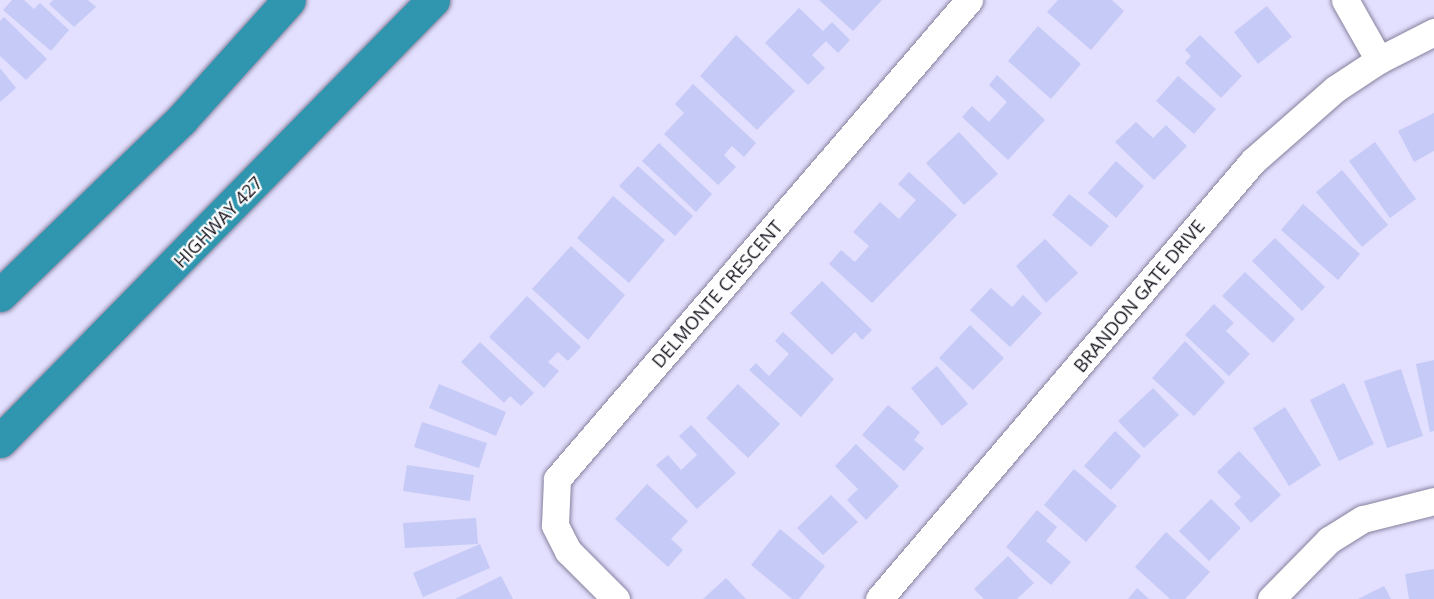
<!DOCTYPE html>
<style>
body{margin:0}
#map{position:relative;width:1434px;height:599px;overflow:hidden;background:#e3dffe;font-family:"Open Sans",sans-serif}
div>[style]{position:absolute}
[style*='--x']{left:calc(var(--x)*1px);top:calc(var(--y)*1px);width:calc(var(--w)*1px);rotate:calc(var(--a)*1deg)}
.building>*{inset:0;background:#c6caf7}
.roads{filter:drop-shadow(0 0 2px #86819d) drop-shadow(0 0 2px #86819d)}
.street>*{height:27px;margin:-13.5px;padding:0 13.5px;transform-origin:13.5px;border-radius:13.5px;background:#fff}
.highway>*{height:33px;margin:-16.5px;padding:0 16.5px;transform-origin:16.5px;border-radius:16.5px;background:#3096af}
span{translate:-50% -50%;white-space:nowrap;text-align:center;line-height:1.15;-webkit-text-stroke:4.5px #fff;paint-order:stroke}
.street-label{font-size:18px;color:#14121c}
</style>
<div id="map">
<div class="building">
<i style="clip-path:polygon(12px 0,24px 0,34px 9px,40px 3px,69px 30px,51px 51px,3px 10px)"></i>
<i style="clip-path:polygon(53px 0,88px 0,96px 7px,74px 27px,49px 4px)"></i>
<i style="clip-path:polygon(819px 0,882px 0,853px 31px)"></i>
<i style="clip-path:polygon(1058px 0,1112px 0,1124px 11px,1091px 50px,1047px 12px)"></i>
<i style="clip-path:polygon(1267px 6px,1292px 37px,1258px 64px,1234px 32px)"></i>
<i style="clip-path:polygon(799px 8px,823px 31px,832px 22px,850px 40px,838px 53px,826px 41px,812px 55px,825px 68px,808px 85px,765px 43px)"></i>
<i style="clip-path:polygon(4px 17px,47px 59px,26px 80px,0 56px,0 21px)"></i>
<i style="clip-path:polygon(1038px 26px,1081px 64px,1051px 99px,1008px 61px)"></i>
<i style="clip-path:polygon(736px 35px,795px 91px,757px 130px,700px 76px)"></i>
<i style="clip-path:polygon(1200px 35px,1242px 76px,1221px 98px,1185px 63px,1191px 56px,1185px 50px)"></i>
<i style="clip-path:polygon(0 68px,16px 88px,0 102px)"></i>
<i style="clip-path:polygon(997px 75px,1045px 120px,1008px 160px,962px 117px,972px 106px,989px 122px,1007px 102px,989px 85px)"></i>
<i style="clip-path:polygon(1178px 76px,1216px 109px,1194px 134px,1156px 101px)"></i>
<i style="clip-path:polygon(693px 84px,756px 143px,744px 157px,732px 146px,724px 155px,736px 167px,718px 185px,664px 134px,684px 113px,675px 104px)"></i>
<i style="clip-path:polygon(1434px 113px,1434px 151px,1414px 162px,1398px 131px)"></i>
<i style="clip-path:polygon(1136px 122px,1153px 138px,1166px 125px,1187px 146px,1154px 180px,1115px 142px)"></i>
<i style="clip-path:polygon(959px 132px,998px 174px,964px 205px,926px 163px)"></i>
<i style="clip-path:polygon(1375px 142px,1416px 199px,1390px 218px,1349px 161px)"></i>
<i style="clip-path:polygon(659px 143px,712px 194px,696px 212px,642px 161px)"></i>
<i style="clip-path:polygon(1116px 161px,1144px 186px,1116px 218px,1088px 193px)"></i>
<i style="clip-path:polygon(638px 166px,693px 216px,675px 236px,619px 186px)"></i>
<i style="clip-path:polygon(1342px 170px,1388px 225px,1362px 247px,1316px 192px)"></i>
<i style="clip-path:polygon(909px 172px,957px 215px,872px 303px,829px 264px,841px 250px,855px 262px,869px 246px,853px 232px,880px 202px,899px 219px,916px 200px,898px 184px)"></i>
<i style="clip-path:polygon(1069px 194px,1109px 226px,1091px 247px,1052px 215px)"></i>
<i style="clip-path:polygon(613px 196px,665px 240px,629px 283px,577px 238px)"></i>
<i style="clip-path:polygon(1303px 204px,1360px 254px,1338px 280px,1281px 230px)"></i>
<i style="clip-path:polygon(1275px 238px,1325px 287px,1302px 311px,1252px 261px)"></i>
<i style="clip-path:polygon(1045px 239px,1078px 273px,1046px 303px,1016px 266px)"></i>
<i style="clip-path:polygon(571px 246px,625px 295px,588px 340px,532px 289px)"></i>
<i style="clip-path:polygon(1245px 272px,1295px 319px,1273px 343px,1222px 296px)"></i>
<i style="clip-path:polygon(822px 281px,872px 330px,862px 340px,855px 332px,832px 355px,790px 313px)"></i>
<i style="clip-path:polygon(991px 288px,1012px 307px,1023px 295px,1042px 313px,1010px 347px,970px 310px)"></i>
<i style="clip-path:polygon(527px 296px,581px 347px,568px 361px,558px 352px,548px 362px,559px 371px,544px 388px,489px 337px)"></i>
<i style="clip-path:polygon(1214px 304px,1234px 323px,1226px 331px,1250px 354px,1229px 376px,1185px 335px)"></i>
<i style="clip-path:polygon(970px 325px,1004px 358px,973px 390px,939px 358px)"></i>
<i style="clip-path:polygon(783px 332px,834px 379px,801px 417px,749px 370px,756px 363px,769px 376px,789px 354px,775px 341px)"></i>
<i style="clip-path:polygon(1185px 341px,1225px 382px,1194px 416px,1152px 378px)"></i>
<i style="clip-path:polygon(480px 342px,534px 393px,521px 406px,510px 396px,504px 403px,461px 362px)"></i>
<i style="clip-path:polygon(1434px 360px,1434px 431px,1430px 432px,1416px 364px)"></i>
<i style="clip-path:polygon(937px 366px,968px 404px,942px 426px,911px 388px)"></i>
<i style="clip-path:polygon(1401px 369px,1423px 436px,1387px 448px,1364px 381px)"></i>
<i style="clip-path:polygon(1344px 383px,1374px 444px,1339px 461px,1310px 400px)"></i>
<i style="clip-path:polygon(439px 384px,506px 412px,496px 436px,429px 408px)"></i>
<i style="clip-path:polygon(738px 384px,780px 424px,748px 458px,706px 418px)"></i>
<i style="clip-path:polygon(1153px 388px,1179px 415px,1144px 448px,1118px 421px)"></i>
<i style="clip-path:polygon(888px 405px,920px 432px,914px 440px,924px 448px,904px 471px,862px 435px)"></i>
<i style="clip-path:polygon(1285px 407px,1321px 465px,1289px 486px,1253px 428px)"></i>
<i style="clip-path:polygon(422px 422px,487px 443px,479px 468px,414px 447px)"></i>
<i style="clip-path:polygon(691px 425px,736px 473px,697px 509px,656px 465px,668px 455px,681px 470px,697px 455px,679px 436px)"></i>
<i style="clip-path:polygon(1115px 431px,1141px 456px,1111px 490px,1084px 466px)"></i>
<i style="clip-path:polygon(856px 444px,899px 486px,866px 520px,847px 500px,858px 489px,835px 466px)"></i>
<i style="clip-path:polygon(1239px 451px,1281px 495px,1251px 523px,1234px 504px,1241px 497px,1217px 472px)"></i>
<i style="clip-path:polygon(407px 465px,474px 475px,470px 501px,403px 491px)"></i>
<i style="clip-path:polygon(1074px 469px,1117px 506px,1086px 542px,1044px 505px)"></i>
<i style="clip-path:polygon(647px 484px,688px 521px,671px 539px,683px 550px,668px 567px,615px 519px)"></i>
<i style="clip-path:polygon(831px 495px,858px 522px,823px 555px,797px 528px)"></i>
<i style="clip-path:polygon(1211px 499px,1241px 528px,1209px 561px,1179px 531px)"></i>
<i style="clip-path:polygon(1037px 510px,1057px 527px,1046px 541px,1071px 562px,1051px 585px,1006px 547px)"></i>
<i style="clip-path:polygon(476px 518px,478px 544px,405px 548px,403px 523px)"></i>
<i style="clip-path:polygon(780px 529px,825px 566px,799px 599px,792px 599px,751px 565px)"></i>
<i style="clip-path:polygon(1166px 532px,1210px 572px,1185px 599px,1170px 599px,1135px 567px)"></i>
<i style="clip-path:polygon(480px 544px,490px 568px,423px 597px,413px 573px)"></i>
<i style="clip-path:polygon(1008px 556px,1034px 583px,1017px 599px,984px 599px,974px 589px)"></i>
<i style="clip-path:polygon(1434px 569px,1434px 599px,1409px 599px,1405px 574px)"></i>
<i style="clip-path:polygon(501px 576px,513px 599px,455px 599px)"></i>
<i style="clip-path:polygon(726px 578px,746px 599px,703px 599px)"></i>
<i style="clip-path:polygon(1384px 586px,1391px 599px,1358px 599px)"></i>
<i style="clip-path:polygon(1137px 588px,1149px 599px,1128px 599px)"></i>
</div>
<div class="roads">
<div class="street">
<i style="--x:1345;--y:0;--w:69;--a:60.5"></i>
<i style="--x:616;--y:599;--w:68;--a:-135"></i>
<i style="--x:568;--y:551;--w:29;--a:-117"></i>
<i style="--x:555;--y:525;--w:46;--a:-87.5"></i>
<i style="--x:557;--y:479;--w:632;--a:-49.3"></i>
<i style="--x:879;--y:599;--w:576;--a:-49.51"></i>
<i style="--x:1253;--y:161;--w:109;--a:-41.3"></i>
<i style="--x:1335;--y:89;--w:53;--a:-33.4"></i>
<i style="--x:1379;--y:60;--w:62;--a:-27"></i>
<i style="--x:1271;--y:599;--w:83;--a:-45.5"></i>
<i style="--x:1329;--y:540;--w:40;--a:-32"></i>
<i style="--x:1363;--y:519;--w:73;--a:-14.2"></i>
</div>
<div class="highway">
<i style="--x:0;--y:295;--w:252;--a:-44"></i>
<i style="--x:181;--y:120;--w:161;--a:-48"></i>
<i style="--x:0;--y:441;--w:618;--a:-45.52"></i>
</div>
</div>
<div class="street-label">
<span style="left:218px;top:222px;rotate:-46deg">HIGHWAY 427</span>
<span style="left:717px;top:294px;rotate:-49deg">DELMONTE CRESCENT</span>
<span style="left:1139px;top:296px;rotate:-50deg">BRANDON GATE DRIVE</span>
</div>
</div>
